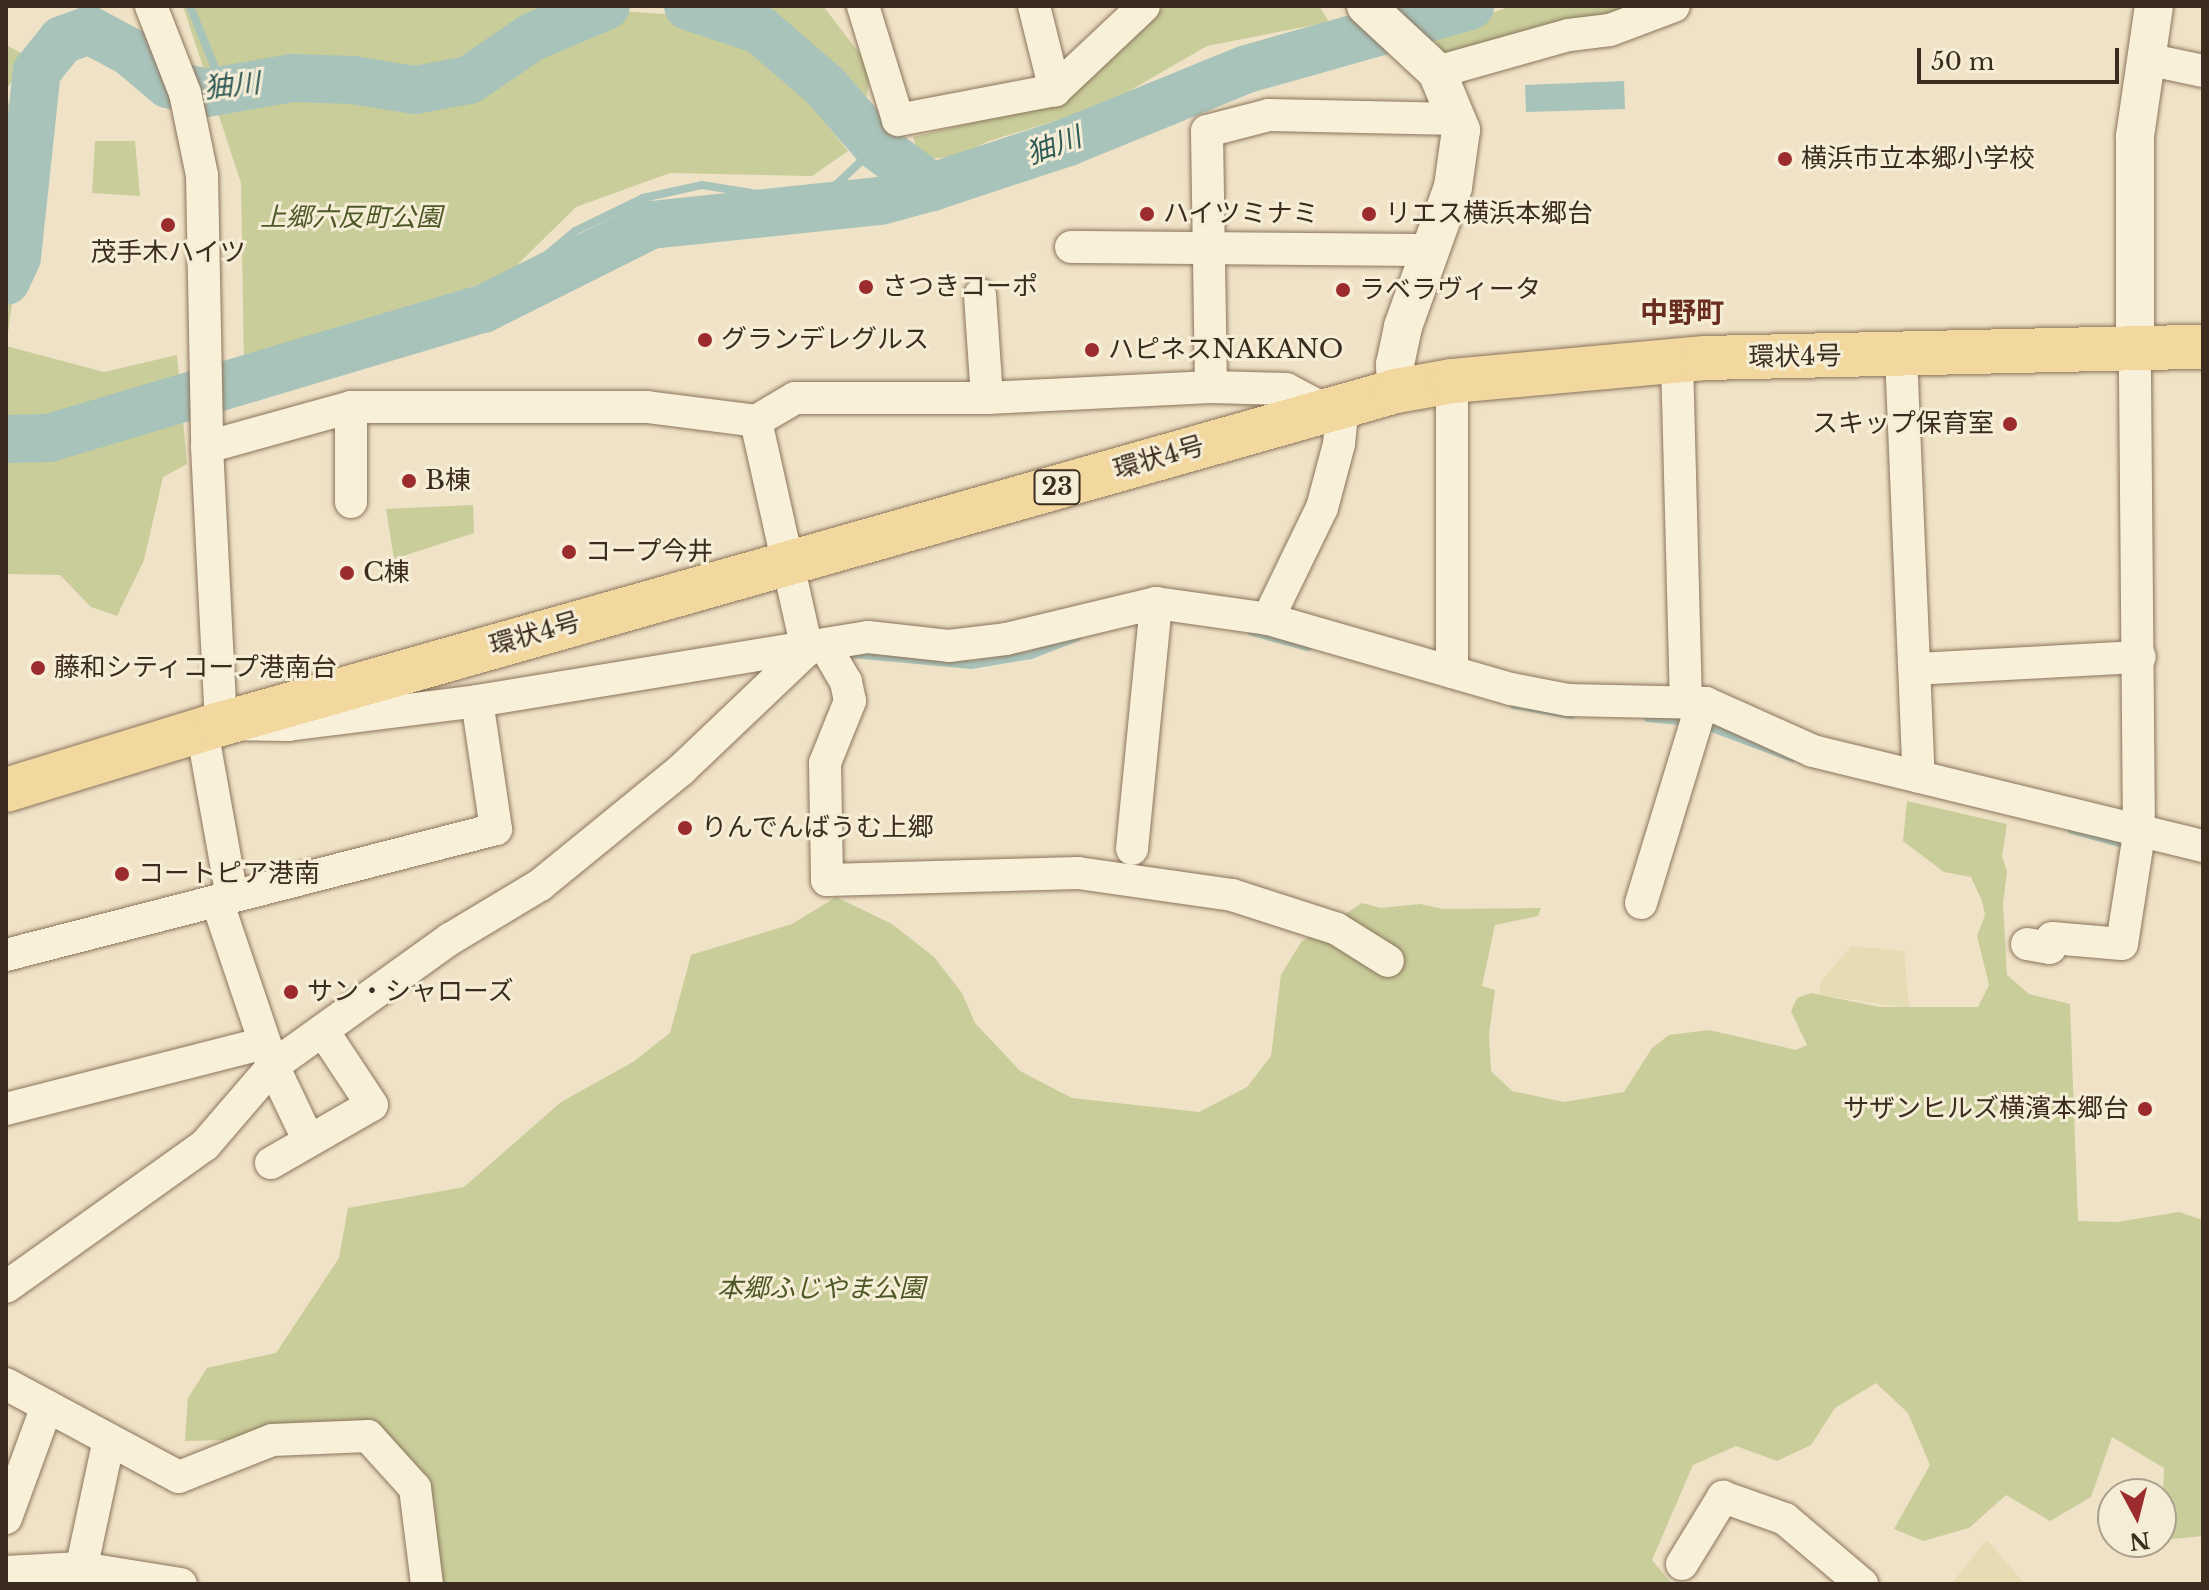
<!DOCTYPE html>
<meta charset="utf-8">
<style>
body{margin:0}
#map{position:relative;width:2209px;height:1590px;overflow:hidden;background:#efe2c6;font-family:"Libre Baskerville","Noto Sans JP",serif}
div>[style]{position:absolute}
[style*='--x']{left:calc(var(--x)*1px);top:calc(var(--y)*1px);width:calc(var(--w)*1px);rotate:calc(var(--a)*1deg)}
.farmland>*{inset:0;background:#e5dcb4}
.green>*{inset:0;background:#c8cd9a}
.water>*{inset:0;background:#a8c3ba}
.stream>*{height:8px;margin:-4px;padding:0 4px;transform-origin:4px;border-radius:4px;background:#a8c3ba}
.river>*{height:48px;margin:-24px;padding:0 24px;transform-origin:24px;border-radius:24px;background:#a8c3ba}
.roads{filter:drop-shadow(0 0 2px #8b745c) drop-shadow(0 0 2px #8b745c)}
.minor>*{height:32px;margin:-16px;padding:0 16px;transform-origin:16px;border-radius:16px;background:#f9f0da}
.tertiary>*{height:38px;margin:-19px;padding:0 19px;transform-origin:19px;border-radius:19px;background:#f9f0da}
.primary>*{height:44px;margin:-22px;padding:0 22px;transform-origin:22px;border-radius:22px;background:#f2d79f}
.dots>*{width:22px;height:22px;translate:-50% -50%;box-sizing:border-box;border:4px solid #f6edd6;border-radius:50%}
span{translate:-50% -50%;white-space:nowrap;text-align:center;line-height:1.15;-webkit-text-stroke:6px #f6edd6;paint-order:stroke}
.shield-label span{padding:2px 6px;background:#f6edd6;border:2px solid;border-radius:6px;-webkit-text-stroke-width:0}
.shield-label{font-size:24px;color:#3b2c1f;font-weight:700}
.poi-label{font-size:26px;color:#3b2c1f}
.left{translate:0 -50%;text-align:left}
.right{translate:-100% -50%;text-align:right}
.park-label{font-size:26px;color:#4c5826;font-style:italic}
.street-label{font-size:26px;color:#3b2c1f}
.water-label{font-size:28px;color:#2f5b57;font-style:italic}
.neighbourhood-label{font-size:28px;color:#682d1e;font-weight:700}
.frame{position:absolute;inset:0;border:8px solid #3b2c1f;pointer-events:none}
.north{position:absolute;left:2097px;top:1478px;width:80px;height:80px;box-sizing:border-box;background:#f6edd6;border:2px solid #aba08d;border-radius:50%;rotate:173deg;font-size:22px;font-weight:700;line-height:32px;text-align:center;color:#3b2c1f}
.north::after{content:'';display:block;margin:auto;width:28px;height:36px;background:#9b2b2d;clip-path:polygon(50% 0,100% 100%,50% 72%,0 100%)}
.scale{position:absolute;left:1917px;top:48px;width:202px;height:36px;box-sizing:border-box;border:4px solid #3b2c1f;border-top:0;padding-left:10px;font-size:24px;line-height:28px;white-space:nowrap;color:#3b2c1f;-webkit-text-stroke:6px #f6edd6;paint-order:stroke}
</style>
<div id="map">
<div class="farmland">
<i style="clip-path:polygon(1851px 946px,1904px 951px,1909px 1008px,1821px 995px,1820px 983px)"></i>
<i style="clip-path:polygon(1987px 1540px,2025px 1584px,1951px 1584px)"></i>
</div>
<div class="green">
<i style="clip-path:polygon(183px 6px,575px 6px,507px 72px,549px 40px,623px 11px,676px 15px,746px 39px,805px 97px,848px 151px,812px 176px,670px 173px,576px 207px,510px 272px,368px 327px,244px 364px,241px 183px)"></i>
<i style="clip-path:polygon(736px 6px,823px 6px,870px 67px,867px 97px,758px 12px)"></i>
<i style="clip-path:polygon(1166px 6px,1319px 6px,1329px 22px,1207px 46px,1103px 106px,989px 141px,957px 156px,920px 160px,913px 137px,1054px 103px)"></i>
<i style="clip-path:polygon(1511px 6px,1645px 6px,1445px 55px,1431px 36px)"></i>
<i style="clip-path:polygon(6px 45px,31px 58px,6px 89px,27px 201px,6px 346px,104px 372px,177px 355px,187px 464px,163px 477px,144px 560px,117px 616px,91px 607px,60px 575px,6px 574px)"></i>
<i style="clip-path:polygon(95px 141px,135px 141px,140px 196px,92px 193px)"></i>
<i style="clip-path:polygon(473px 505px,474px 533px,394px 559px,386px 509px)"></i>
<i style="clip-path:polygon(1907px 801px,2007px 824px,2002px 856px,2007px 872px,2003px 903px,2007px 975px,2029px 994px,2070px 1004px,2078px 1221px,2117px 1222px,2179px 1212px,2203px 1220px,2203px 1536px,2161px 1540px,2164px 1468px,2112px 1437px,2091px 1497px,2050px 1521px,2006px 1495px,1969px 1528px,1923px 1541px,1894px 1529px,1930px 1465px,1908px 1413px,1876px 1383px,1835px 1408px,1811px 1445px,1777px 1461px,1736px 1446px,1693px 1465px,1652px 1560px,1672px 1584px,427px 1584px,420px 1516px,368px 1437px,185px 1441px,188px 1398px,207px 1368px,276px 1353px,339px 1258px,348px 1208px,464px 1187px,561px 1102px,633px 1062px,670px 1033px,691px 955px,792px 924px,836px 897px,892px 924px,934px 957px,962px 993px,975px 1023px,1020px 1071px,1072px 1098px,1199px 1112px,1247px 1087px,1271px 1056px,1281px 975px,1301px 942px,1362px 903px,1381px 908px,1420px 904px,1443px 909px,1541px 908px,1538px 916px,1495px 925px,1482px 986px,1495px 990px,1489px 1034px,1491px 1071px,1512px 1091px,1564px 1102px,1624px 1092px,1652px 1048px,1669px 1035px,1709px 1030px,1796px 1050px,1807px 1045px,1791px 1011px,1797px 998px,1811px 993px,1879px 1007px,1978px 1007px,1989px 985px,1977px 936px,1985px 915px,1982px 901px,1971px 877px,1944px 872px,1903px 841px)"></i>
</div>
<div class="water">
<i style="clip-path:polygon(1624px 81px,1625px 109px,1526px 112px,1525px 85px)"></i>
</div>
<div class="stream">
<i style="--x:190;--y:6;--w:91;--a:68"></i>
<i style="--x:816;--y:204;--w:84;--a:-43.6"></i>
<i style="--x:510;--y:295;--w:7;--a:-124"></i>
<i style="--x:506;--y:289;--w:90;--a:-40"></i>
<i style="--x:575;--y:231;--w:76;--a:-25.9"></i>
<i style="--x:643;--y:198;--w:60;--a:-12.4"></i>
<i style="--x:702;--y:185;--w:68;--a:9.3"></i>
<i style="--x:769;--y:196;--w:19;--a:43"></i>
<i style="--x:1252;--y:632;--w:58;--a:15"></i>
<i style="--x:852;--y:654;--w:120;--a:5.3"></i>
<i style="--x:971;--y:665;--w:61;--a:-9.5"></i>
<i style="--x:1031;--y:655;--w:50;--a:-21"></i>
<i style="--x:1514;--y:705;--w:58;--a:10"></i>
<i style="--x:1648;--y:718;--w:42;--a:5.4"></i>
<i style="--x:1704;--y:725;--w:94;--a:20.6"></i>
<i style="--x:2072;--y:830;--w:56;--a:15.5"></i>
</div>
<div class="river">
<i style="--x:688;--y:6;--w:76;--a:18.4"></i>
<i style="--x:760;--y:30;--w:86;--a:40.7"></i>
<i style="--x:825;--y:86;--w:79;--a:49.1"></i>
<i style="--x:877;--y:146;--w:69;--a:36.7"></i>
<i style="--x:932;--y:187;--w:143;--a:-18.3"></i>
<i style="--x:1068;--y:142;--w:193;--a:-22.2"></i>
<i style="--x:1247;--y:69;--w:232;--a:-15.8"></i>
<i style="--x:6;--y:281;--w:26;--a:-65"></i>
<i style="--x:17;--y:257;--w:187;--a:-83.9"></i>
<i style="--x:37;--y:71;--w:40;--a:-51"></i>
<i style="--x:62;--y:40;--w:29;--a:-20"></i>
<i style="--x:89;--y:30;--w:47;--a:28.2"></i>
<i style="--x:130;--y:52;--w:50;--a:40.1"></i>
<i style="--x:168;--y:84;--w:39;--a:13"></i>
<i style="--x:206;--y:93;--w:88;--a:-9.8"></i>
<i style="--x:293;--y:78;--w:60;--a:1.9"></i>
<i style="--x:353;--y:80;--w:63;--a:9.2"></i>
<i style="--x:415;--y:90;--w:55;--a:-10.5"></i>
<i style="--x:469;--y:80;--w:76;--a:-34.3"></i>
<i style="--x:532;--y:37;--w:80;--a:-22.7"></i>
<i style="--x:6;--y:439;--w:43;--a:-1.3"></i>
<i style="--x:49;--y:438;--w:453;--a:-16.6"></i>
<i style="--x:483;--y:309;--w:188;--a:-26.6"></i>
<i style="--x:651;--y:225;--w:230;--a:-6"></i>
<i style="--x:880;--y:201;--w:54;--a:-15.1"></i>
</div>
<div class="roads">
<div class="minor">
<i style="--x:151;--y:6;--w:93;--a:68.7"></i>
<i style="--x:185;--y:93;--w:84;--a:78.3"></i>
<i style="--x:202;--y:175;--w:272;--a:88.9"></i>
<i style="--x:207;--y:447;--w:277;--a:87.1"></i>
<i style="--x:221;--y:724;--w:67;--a:0.9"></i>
<i style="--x:288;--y:725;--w:191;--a:-7.2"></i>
<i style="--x:477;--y:701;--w:396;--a:-9.3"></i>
<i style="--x:868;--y:637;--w:81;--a:6.3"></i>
<i style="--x:949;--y:646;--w:57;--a:-7"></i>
<i style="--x:1006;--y:639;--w:154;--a:-13.5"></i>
<i style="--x:1156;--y:603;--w:113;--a:8.1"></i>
<i style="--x:1268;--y:619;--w:253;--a:16.1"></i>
<i style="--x:1511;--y:689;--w:58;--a:10.9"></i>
<i style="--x:1568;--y:700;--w:138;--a:1.2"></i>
<i style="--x:1706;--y:703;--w:117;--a:24.2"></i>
<i style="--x:1813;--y:751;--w:401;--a:13.7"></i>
<i style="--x:863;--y:6;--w:119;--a:72.9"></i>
<i style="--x:898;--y:120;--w:160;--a:-10.8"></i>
<i style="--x:1055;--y:90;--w:122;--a:-43.3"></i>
<i style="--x:1034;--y:6;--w:87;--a:76"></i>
<i style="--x:2146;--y:59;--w:58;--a:11.9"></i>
<i style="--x:1437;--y:72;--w:137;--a:-15.7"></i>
<i style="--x:1569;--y:35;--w:41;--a:-7"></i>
<i style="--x:1610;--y:30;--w:68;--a:-20.6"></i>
<i style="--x:1071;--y:247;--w:360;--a:0.5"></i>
<i style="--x:980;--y:295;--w:103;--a:86.1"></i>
<i style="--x:1901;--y:355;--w:422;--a:87.6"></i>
<i style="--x:1677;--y:360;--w:343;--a:88.5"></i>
<i style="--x:1211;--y:387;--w:256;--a:-90.9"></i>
<i style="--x:1207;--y:131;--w:64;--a:-14.5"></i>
<i style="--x:1269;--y:115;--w:189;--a:1.2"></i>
<i style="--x:756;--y:421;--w:235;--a:77.4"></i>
<i style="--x:207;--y:447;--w:149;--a:-15.5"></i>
<i style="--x:351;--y:407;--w:296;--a:0"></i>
<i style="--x:647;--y:407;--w:110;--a:7.3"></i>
<i style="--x:756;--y:421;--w:45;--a:-30.5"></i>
<i style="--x:795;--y:398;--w:192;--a:0"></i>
<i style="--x:987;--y:398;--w:224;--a:-2.8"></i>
<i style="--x:1211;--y:387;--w:75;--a:1.5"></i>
<i style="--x:1286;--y:389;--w:43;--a:27.8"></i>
<i style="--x:351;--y:502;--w:95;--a:-90"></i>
<i style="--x:1268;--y:619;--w:123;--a:-64.1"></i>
<i style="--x:1322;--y:508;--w:66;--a:-75.1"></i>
<i style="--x:1339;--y:444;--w:40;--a:-84.3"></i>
<i style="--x:825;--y:646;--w:42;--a:59.7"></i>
<i style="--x:846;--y:682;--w:19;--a:78"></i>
<i style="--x:850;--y:701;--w:67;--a:112"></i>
<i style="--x:825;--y:763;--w:117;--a:89"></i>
<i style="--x:827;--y:880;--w:251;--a:-1.6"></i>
<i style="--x:1078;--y:873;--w:156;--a:8.1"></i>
<i style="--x:1232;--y:895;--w:110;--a:17.9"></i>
<i style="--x:1337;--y:929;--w:60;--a:32.1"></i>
<i style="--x:1915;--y:669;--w:225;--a:-3.1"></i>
<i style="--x:1452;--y:672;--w:291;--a:-90"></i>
<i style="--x:202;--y:730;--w:169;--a:79.8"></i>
<i style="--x:1132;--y:849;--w:247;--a:-84.4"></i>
<i style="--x:217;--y:901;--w:174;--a:71.3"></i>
<i style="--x:273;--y:1066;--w:83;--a:64.4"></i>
<i style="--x:1641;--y:903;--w:195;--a:-73"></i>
<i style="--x:1698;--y:716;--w:15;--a:-58"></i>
<i style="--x:2027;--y:944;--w:23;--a:10"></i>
<i style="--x:2050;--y:948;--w:10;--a:-79"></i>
<i style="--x:2052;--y:938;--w:70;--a:4.9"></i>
<i style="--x:2122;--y:944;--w:111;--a:-81.2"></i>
<i style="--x:2139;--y:834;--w:488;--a:-90.5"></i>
<i style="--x:6;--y:955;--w:506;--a:-14.42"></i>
<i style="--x:496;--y:829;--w:129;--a:-98.4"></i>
<i style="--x:6;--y:1109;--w:267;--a:-14.3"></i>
<i style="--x:271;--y:1163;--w:116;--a:-29.9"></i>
<i style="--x:372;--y:1105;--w:89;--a:-123.5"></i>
<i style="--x:6;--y:1287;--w:244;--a:-35.5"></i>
<i style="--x:205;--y:1145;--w:104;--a:-49.3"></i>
<i style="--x:273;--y:1066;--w:218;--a:-35.7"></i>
<i style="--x:450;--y:939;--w:105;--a:-31"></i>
<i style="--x:540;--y:885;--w:182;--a:-39.2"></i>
<i style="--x:681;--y:770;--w:174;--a:-43.6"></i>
<i style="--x:6;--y:1384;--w:196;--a:28.3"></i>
<i style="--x:179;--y:1477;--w:100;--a:-21.7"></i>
<i style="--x:272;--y:1440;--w:96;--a:-2.4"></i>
<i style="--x:368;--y:1436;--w:70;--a:47.9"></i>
<i style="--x:415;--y:1488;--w:97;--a:82.9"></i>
<i style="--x:6;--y:1518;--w:119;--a:-69.9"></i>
<i style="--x:1682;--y:1564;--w:79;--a:-58.5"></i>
<i style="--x:1723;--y:1497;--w:66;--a:19.5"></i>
<i style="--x:1785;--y:1519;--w:101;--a:40.2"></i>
<i style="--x:6;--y:1572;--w:75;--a:-3.1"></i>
<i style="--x:81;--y:1568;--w:101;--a:9.1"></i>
<i style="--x:78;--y:1584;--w:147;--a:-77.9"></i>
</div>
<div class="tertiary">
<i style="--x:1366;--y:6;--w:97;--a:42.9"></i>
<i style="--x:1437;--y:72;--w:63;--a:67.5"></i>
<i style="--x:1461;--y:130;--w:58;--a:98"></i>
<i style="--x:1453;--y:187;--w:149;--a:109.7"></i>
<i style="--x:1403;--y:327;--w:38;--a:102"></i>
<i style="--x:1395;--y:364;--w:27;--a:88"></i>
<i style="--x:2135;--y:346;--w:210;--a:-90"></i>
<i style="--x:2135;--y:136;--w:131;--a:-81.7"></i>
</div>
<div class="primary">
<i style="--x:6;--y:790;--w:225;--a:-17.1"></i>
<i style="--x:221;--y:724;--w:1221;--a:-15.82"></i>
<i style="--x:1396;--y:391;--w:57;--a:-10.1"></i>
<i style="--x:1452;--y:381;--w:254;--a:-5.2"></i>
<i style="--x:1705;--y:358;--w:498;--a:-1.3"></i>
</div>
</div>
<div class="dots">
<i style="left:1785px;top:159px;background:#9b2b2d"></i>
<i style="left:1147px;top:214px;background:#9b2b2d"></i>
<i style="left:1369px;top:214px;background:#9b2b2d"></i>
<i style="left:168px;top:225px;background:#9b2b2d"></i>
<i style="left:866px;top:287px;background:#9b2b2d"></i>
<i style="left:1343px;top:290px;background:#9b2b2d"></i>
<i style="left:705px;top:340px;background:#9b2b2d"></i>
<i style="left:1092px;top:350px;background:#9b2b2d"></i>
<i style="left:2010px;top:424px;background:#9b2b2d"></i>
<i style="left:409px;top:481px;background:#9b2b2d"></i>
<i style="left:569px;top:552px;background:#9b2b2d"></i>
<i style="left:347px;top:573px;background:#9b2b2d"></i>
<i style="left:38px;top:668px;background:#9b2b2d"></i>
<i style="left:685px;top:828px;background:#9b2b2d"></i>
<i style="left:122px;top:874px;background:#9b2b2d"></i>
<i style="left:291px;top:992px;background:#9b2b2d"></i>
<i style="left:2145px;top:1109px;background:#9b2b2d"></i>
</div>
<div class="shield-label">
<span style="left:1057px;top:487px">23</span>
</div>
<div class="poi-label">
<span class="left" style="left:1801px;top:159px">横浜市立本郷小学校</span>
<span class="left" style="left:1163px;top:214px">ハイツミナミ</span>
<span class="left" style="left:1385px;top:214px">リエス横浜本郷台</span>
<span style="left:168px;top:253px">茂手木ハイツ</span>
<span class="left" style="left:882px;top:287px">さつきコーポ</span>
<span class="left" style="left:1359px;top:290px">ラベラヴィータ</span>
<span class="left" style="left:721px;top:340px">グランデレグルス</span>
<span class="left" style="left:1108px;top:350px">ハピネスNAKANO</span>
<span class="right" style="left:1994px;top:424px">スキップ保育室</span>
<span class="left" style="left:425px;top:481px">B棟</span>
<span class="left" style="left:585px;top:552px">コープ今井</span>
<span class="left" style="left:363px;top:573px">C棟</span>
<span class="left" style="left:54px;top:668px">藤和シティコープ港南台</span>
<span class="left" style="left:701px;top:828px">りんでんばうむ上郷</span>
<span class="left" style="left:138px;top:874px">コートピア港南</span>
<span class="left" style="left:307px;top:992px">サン・シャローズ</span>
<span class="right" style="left:2129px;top:1109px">サザンヒルズ横濱本郷台</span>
</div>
<div class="park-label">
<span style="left:351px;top:218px">上郷六反町公園</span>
<span style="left:821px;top:1289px">本郷ふじやま公園</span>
</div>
<div class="street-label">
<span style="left:1795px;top:357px;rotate:-1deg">環状4号</span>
<span style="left:1159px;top:458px;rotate:-16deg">環状4号</span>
<span style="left:535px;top:634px;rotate:-16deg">環状4号</span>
</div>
<div class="water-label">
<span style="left:232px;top:86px;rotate:-6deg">㹨川</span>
<span style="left:1054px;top:146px;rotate:-20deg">㹨川</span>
</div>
<div class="neighbourhood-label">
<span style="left:1682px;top:313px">中野町</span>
</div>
<div class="frame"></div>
<div class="north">N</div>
<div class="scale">50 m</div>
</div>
